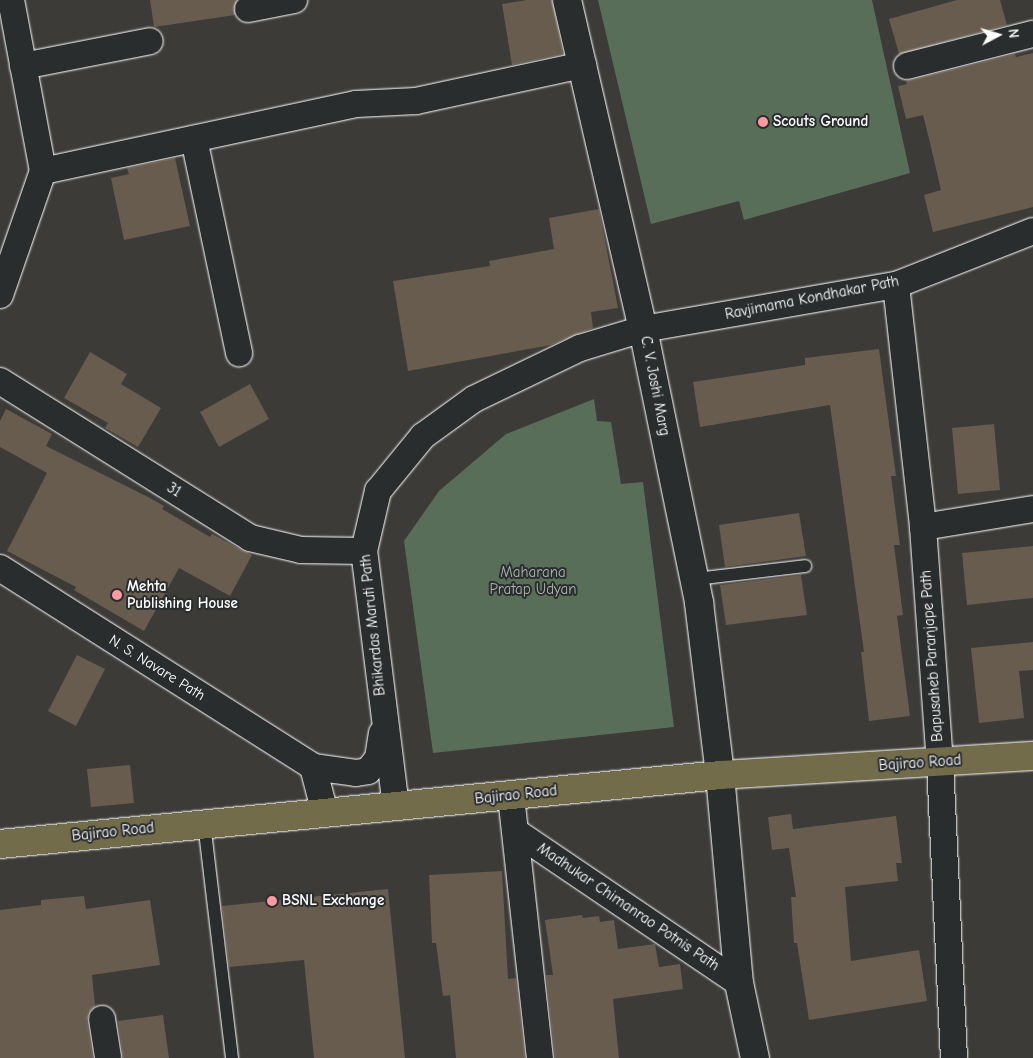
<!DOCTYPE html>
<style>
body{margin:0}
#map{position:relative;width:1033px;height:1058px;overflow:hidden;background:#3c3b38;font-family:"Comic Neue",sans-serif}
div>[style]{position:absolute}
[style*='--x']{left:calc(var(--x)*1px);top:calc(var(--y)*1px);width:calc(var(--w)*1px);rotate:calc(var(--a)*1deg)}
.green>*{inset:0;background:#596e59}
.building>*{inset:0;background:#675c4e}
.roads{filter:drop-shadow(0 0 1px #fff) drop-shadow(0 0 1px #fff)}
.lane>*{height:12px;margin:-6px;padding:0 6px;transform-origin:6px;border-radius:6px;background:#2a2d2e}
.street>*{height:26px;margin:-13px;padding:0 13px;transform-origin:13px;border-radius:13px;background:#2a2d2e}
.secondary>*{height:28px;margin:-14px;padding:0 14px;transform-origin:14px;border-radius:14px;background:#2a2d2e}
.highway>*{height:28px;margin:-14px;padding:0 14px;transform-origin:14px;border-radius:14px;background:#736c4b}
.dots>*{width:14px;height:14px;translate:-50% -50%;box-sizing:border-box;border:2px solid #2a2d2e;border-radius:50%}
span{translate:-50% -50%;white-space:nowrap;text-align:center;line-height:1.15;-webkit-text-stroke:4px #2a2d2e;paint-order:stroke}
.poi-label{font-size:15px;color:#fff;font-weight:700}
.left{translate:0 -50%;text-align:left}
.street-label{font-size:15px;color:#fff}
.park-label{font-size:15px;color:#acb6ac}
.north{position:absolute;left:973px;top:10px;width:50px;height:50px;-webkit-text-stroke:4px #2a2d2e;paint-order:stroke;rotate:84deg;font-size:14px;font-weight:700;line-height:20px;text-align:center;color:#fff}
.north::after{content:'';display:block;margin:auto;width:18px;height:22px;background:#fff;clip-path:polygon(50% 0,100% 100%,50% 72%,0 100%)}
</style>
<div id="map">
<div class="green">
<i style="clip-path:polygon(598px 0,872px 0,910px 173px,744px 220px,739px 201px,651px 224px)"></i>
<i style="clip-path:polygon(594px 399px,597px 421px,611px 422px,621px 484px,643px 482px,674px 727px,433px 753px,404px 541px,439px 491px,506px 434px)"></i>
</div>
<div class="building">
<i style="clip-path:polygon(150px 0,237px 0,235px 15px,154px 27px)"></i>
<i style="clip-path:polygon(527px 0,552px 0,563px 54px,512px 65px,502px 4px)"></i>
<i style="clip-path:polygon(957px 0,1000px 0,1007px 25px,899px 54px,889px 19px)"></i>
<i style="clip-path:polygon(1033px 53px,1033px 207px,933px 232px,924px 195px,941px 190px,931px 147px,923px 115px,906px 119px,898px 86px,907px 84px,906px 81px,1015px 54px,1016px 57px)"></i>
<i style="clip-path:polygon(175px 158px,190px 226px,124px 240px,111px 178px,129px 174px,127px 168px)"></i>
<i style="clip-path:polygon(599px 209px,618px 308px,591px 312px,593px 328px,551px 345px,408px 371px,393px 281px,490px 266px,489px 261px,554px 249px,549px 218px)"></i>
<i style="clip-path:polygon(879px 349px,896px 476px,891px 476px,900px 545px,894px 545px,903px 615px,897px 616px,910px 716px,869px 721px,861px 652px,864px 652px,830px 405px,700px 427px,693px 382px,805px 365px,805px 358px)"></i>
<i style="clip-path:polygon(90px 352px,127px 374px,121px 384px,161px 408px,138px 447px,105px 428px,108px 423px,64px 398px)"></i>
<i style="clip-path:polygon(250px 384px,269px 419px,219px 447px,200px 412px)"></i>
<i style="clip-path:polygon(6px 409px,52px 434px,46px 446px,150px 498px,164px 506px,162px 509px,210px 537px,212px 534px,252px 555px,230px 596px,179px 568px,144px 631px,74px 590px,76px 587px,7px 551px,47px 473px,0 447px,0 421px)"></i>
<i style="clip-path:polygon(994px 424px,1000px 490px,958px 494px,952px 428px)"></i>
<i style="clip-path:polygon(799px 513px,806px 556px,725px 567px,719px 525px)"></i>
<i style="clip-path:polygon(1033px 546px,1033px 598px,967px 605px,962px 553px)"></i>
<i style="clip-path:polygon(801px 575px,807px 615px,726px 625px,720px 585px)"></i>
<i style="clip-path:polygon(1033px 642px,1033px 670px,1019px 671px,1024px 718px,979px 723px,971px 648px)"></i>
<i style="clip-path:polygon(77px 655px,105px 669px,76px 726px,48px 711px)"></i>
<i style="clip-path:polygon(130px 765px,134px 803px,91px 807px,87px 769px)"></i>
<i style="clip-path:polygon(791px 814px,793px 829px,896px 816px,902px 863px,896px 863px,898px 881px,845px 887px,851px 961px,919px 950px,927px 1001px,809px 1020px,797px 943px,794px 943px,791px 897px,796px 897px,789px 848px,772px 850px,768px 817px)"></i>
<i style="clip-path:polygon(502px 871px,508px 979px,516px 978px,525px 1058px,456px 1058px,450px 995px,443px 996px,436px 943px,432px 943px,429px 875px)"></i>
<i style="clip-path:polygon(388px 889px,405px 1058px,314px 1058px,304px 960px,229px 967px,222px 906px)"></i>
<i style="clip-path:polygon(84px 896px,86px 909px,150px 900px,160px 965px,92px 975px,95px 1006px,88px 1013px,87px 1021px,93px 1058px,0 1058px,0 910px,41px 905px,41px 900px)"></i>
<i style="clip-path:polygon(582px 915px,583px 918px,599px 916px,600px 922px,614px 920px,618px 949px,655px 944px,659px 967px,680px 964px,683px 989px,613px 999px,619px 1058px,555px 1058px,546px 975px,553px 975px,545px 920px)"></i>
<i style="clip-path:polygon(163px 1015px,169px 1058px,123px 1058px,118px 1021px)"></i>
</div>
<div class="roads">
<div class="lane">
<i style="--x:695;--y:579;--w:111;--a:-6.7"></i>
<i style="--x:204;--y:823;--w:237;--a:83.2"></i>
</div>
<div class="street">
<i style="--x:248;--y:9;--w:47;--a:-11.1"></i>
<i style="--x:23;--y:66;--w:129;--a:-11.1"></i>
<i style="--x:907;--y:66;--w:130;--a:-14.3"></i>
<i style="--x:194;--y:139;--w:219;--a:78.1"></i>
<i style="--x:43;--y:171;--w:320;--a:-12.1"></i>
<i style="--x:356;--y:104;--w:60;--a:-2.9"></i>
<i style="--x:416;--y:101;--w:171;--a:-12.2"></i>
<i style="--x:896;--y:285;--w:244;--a:83.6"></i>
<i style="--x:923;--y:527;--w:236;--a:85.9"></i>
<i style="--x:940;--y:762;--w:296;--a:87.3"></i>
<i style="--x:0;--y:295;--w:131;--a:-70.9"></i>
<i style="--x:43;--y:171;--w:174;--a:-100.6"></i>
<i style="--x:0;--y:381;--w:295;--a:32.1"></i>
<i style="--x:250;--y:538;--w:52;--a:13.2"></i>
<i style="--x:301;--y:550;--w:63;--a:0.9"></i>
<i style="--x:923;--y:527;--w:111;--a:-9.3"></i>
<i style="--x:0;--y:568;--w:371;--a:32.4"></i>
<i style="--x:313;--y:767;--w:48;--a:75.4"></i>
<i style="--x:313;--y:767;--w:43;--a:7.9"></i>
<i style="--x:356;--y:773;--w:12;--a:-9"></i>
<i style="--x:368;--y:771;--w:16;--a:-52"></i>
<i style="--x:378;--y:758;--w:25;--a:-81"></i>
<i style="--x:511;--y:796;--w:264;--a:83.7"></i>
<i style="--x:396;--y:807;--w:258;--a:-97.1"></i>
<i style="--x:364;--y:551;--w:62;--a:-76.9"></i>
<i style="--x:378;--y:491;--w:71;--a:-50.7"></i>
<i style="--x:423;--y:436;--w:63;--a:-36"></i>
<i style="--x:474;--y:399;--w:118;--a:-25.7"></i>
<i style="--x:580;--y:348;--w:66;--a:-16.8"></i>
<i style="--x:643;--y:329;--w:257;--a:-9.9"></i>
<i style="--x:896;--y:285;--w:147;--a:-21.5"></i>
<i style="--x:516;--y:832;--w:269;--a:34.1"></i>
<i style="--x:102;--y:1019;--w:39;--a:81"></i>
</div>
<div class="secondary">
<i style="--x:567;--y:0;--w:338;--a:77"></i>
<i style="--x:643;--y:329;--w:280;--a:78.4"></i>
<i style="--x:699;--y:603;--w:173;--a:83"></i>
<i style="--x:720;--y:775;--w:209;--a:84.8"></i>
<i style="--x:739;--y:983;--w:77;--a:78"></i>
</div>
<div class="highway">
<i style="--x:0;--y:844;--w:723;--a:-5.47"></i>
<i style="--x:720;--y:775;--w:314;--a:-3.5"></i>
</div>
</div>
<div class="dots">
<i style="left:763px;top:122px;background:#ff9aa2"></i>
<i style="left:117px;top:595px;background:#ff9aa2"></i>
<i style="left:272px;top:901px;background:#ff9aa2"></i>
</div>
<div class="poi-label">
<span class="left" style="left:773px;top:122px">Scouts Ground</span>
<span class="left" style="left:127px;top:595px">Mehta<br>Publishing House</span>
<span class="left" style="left:282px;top:901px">BSNL Exchange</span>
</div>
<div class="street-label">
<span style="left:812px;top:298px;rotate:-11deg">Ravjimama Kondhakar Path</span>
<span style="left:655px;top:386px;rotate:79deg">C. V. Joshi Marg</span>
<span style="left:174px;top:490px;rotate:32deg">31</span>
<span style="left:373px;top:625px;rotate:-96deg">Bhikardas Maruti Path</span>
<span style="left:932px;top:656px;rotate:-94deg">Bapusaheb Paranjape Path</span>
<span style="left:157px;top:668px;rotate:32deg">N. S. Navare Path</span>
<span style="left:920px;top:763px;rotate:-4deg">Bajirao Road</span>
<span style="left:516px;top:795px;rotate:-6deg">Bajirao Road</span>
<span style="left:113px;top:832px;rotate:-6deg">Bajirao Road</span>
<span style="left:628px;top:907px;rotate:34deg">Madhukar Chimanrao Potnis Path</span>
</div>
<div class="park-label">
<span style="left:533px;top:581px">Maharana<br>Pratap Udyan</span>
</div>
<div class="north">N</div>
</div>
